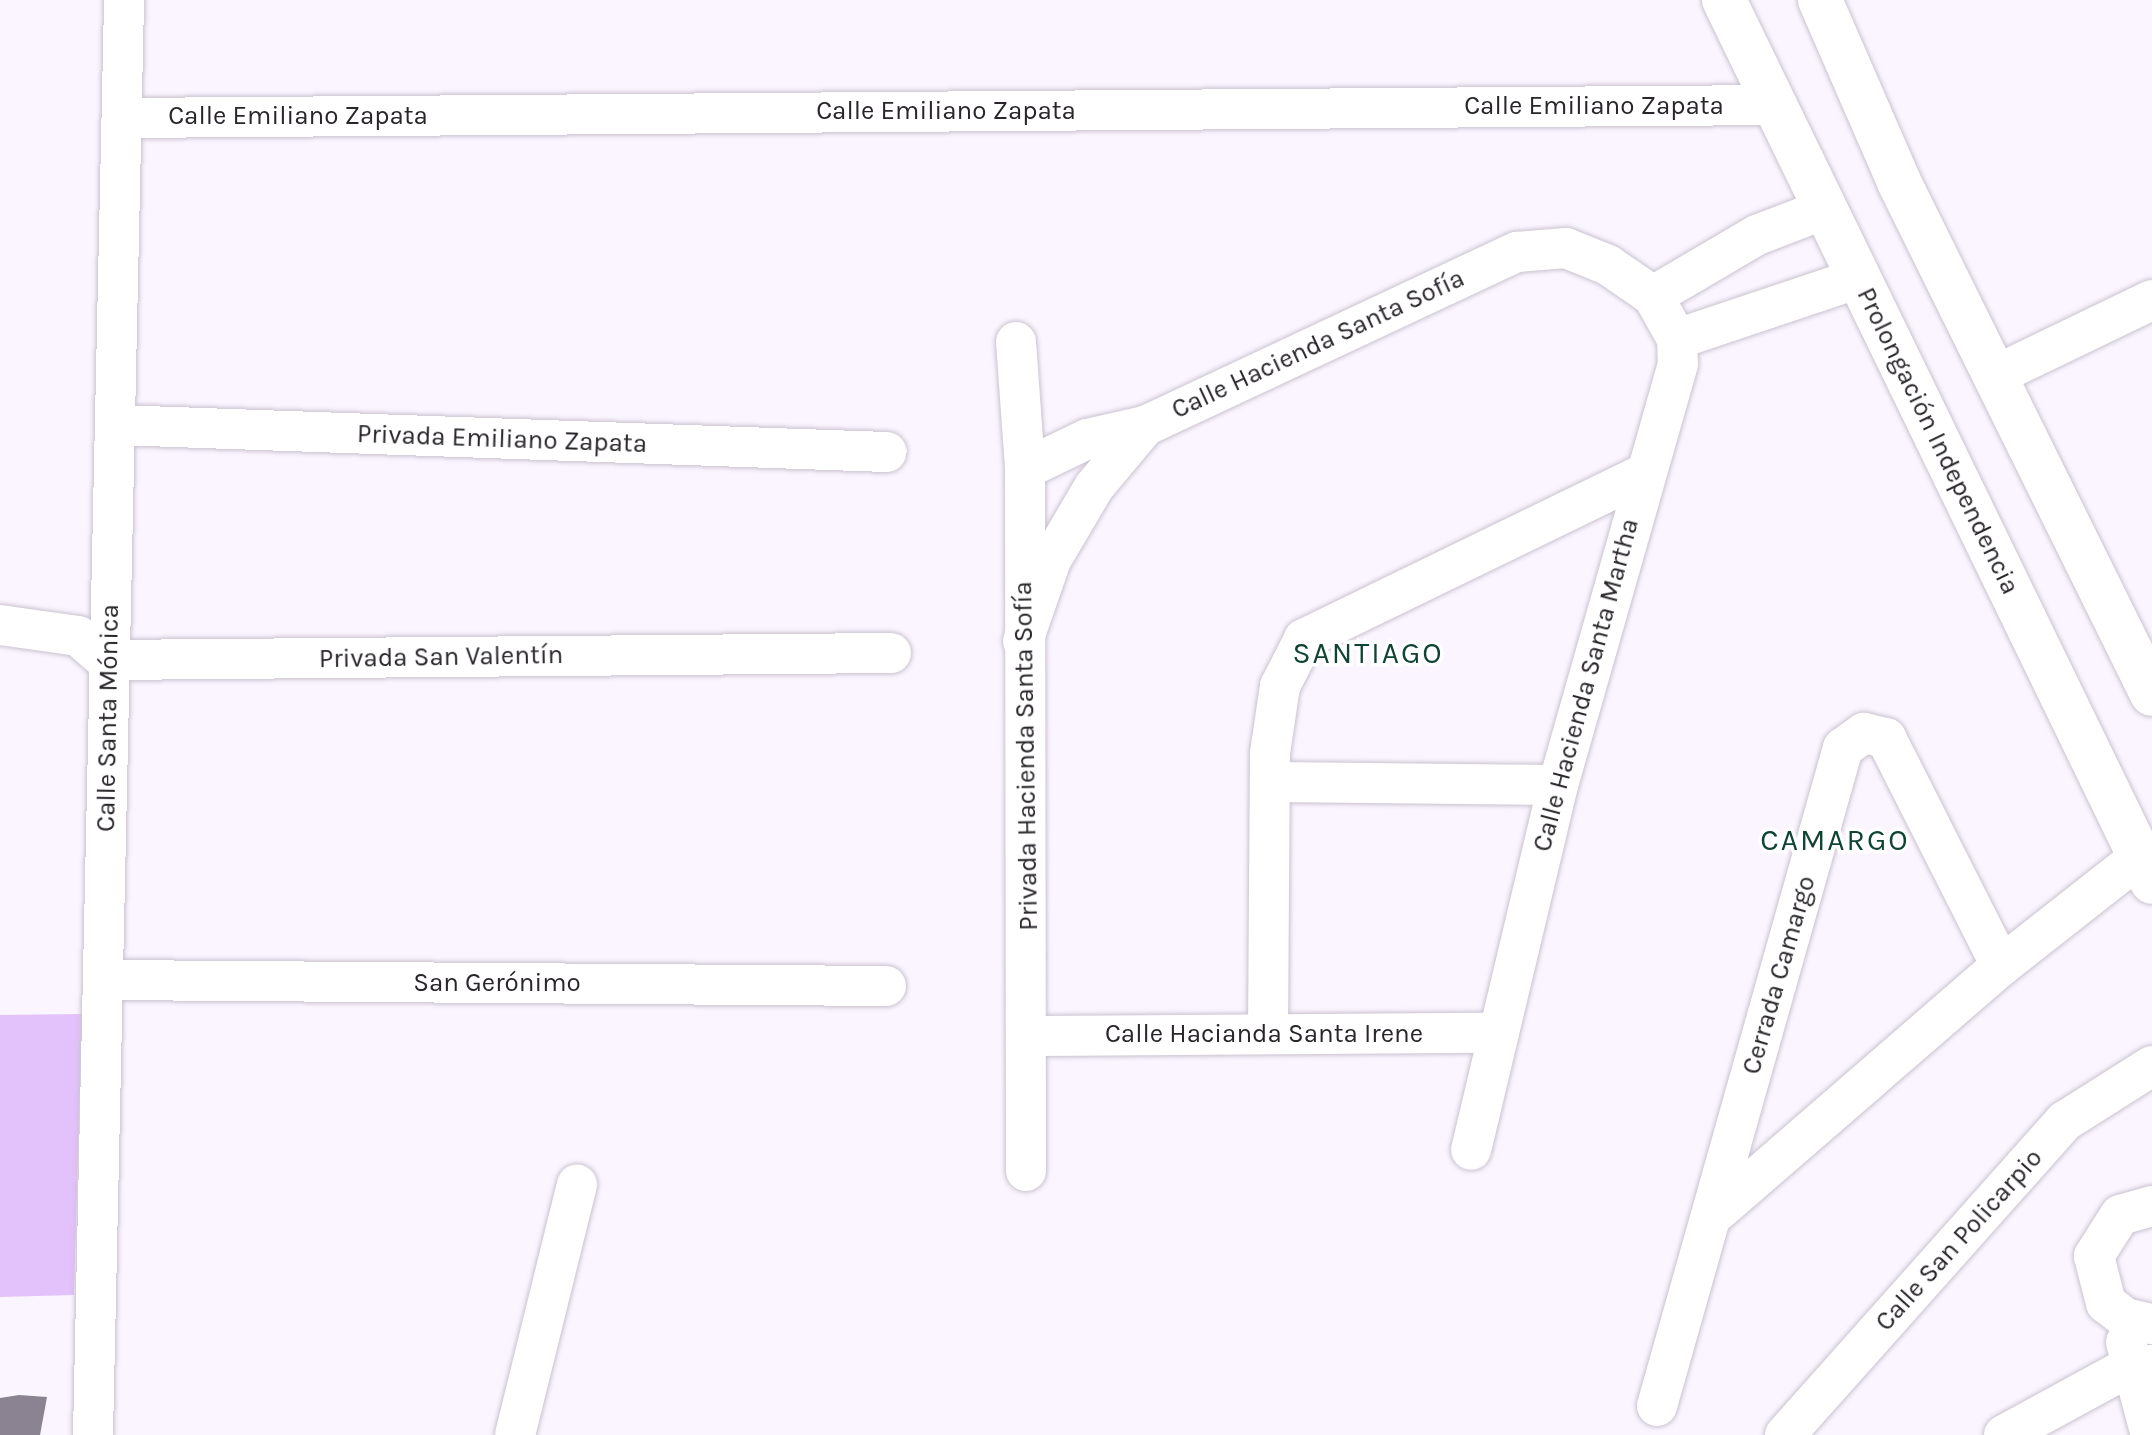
<!DOCTYPE html>
<meta charset="utf-8">
<style>
body{margin:0}
#map{position:relative;width:2152px;height:1435px;overflow:hidden;background:#faf5fe;font-family:Karla,sans-serif}
div>[style]{position:absolute}
[style*='--x']{left:calc(var(--x)*1px);top:calc(var(--y)*1px);width:calc(var(--w)*1px);rotate:calc(var(--a)*1deg)}
.green>*{inset:0;background:#e3c1fa}
.building>*{inset:0;background:#8b8391}
.roads{filter:drop-shadow(0 0 2px #cac2d0) drop-shadow(0 0 2px #cac2d0)}
.street>*{height:40px;margin:-20px;padding:0 20px;transform-origin:20px;border-radius:20px;background:#fff}
.secondary>*{height:44px;margin:-22px;padding:0 22px;transform-origin:22px;border-radius:22px;background:#fff}
span{translate:-50% -50%;white-space:nowrap;text-align:center;line-height:1.15;-webkit-text-stroke:7px #fff;paint-order:stroke}
.street-label{font-size:26px;color:#29252b}
.quarter-label{font-size:30px;color:#0f4333;letter-spacing:2px}
</style>
<div id="map">
<div class="green">
<i style="clip-path:polygon(82px 1014px,74px 1295px,0 1297px,0 1015px)"></i>
</div>
<div class="building">
<i style="clip-path:polygon(19px 1395px,47px 1397px,40px 1435px,0 1435px,0 1398px)"></i>
</div>
<div class="roads">
<div class="street">
<i style="--x:122;--y:118;--w:1648;--a:-0.45"></i>
<i style="--x:1653;--y:296;--w:121;--a:-30.4"></i>
<i style="--x:1757;--y:235;--w:70;--a:-21"></i>
<i style="--x:1677;--y:339;--w:192;--a:-18.5"></i>
<i style="--x:1016;--y:342;--w:127;--a:85.9"></i>
<i style="--x:1025;--y:469;--w:702;--a:89.92"></i>
<i style="--x:1996;--y:375;--w:173;--a:-25.7"></i>
<i style="--x:117;--y:425;--w:770;--a:2.01"></i>
<i style="--x:1025;--y:469;--w:69;--a:-25.8"></i>
<i style="--x:1087;--y:439;--w:59;--a:-12.6"></i>
<i style="--x:0;--y:625;--w:79;--a:8"></i>
<i style="--x:78;--y:636;--w:37;--a:41"></i>
<i style="--x:106;--y:660;--w:785;--a:-0.51"></i>
<i style="--x:1023;--y:641;--w:86;--a:-70.9"></i>
<i style="--x:1051;--y:560;--w:85;--a:-59.5"></i>
<i style="--x:1094;--y:487;--w:80;--a:-50.1"></i>
<i style="--x:1145;--y:426;--w:411;--a:-25.1"></i>
<i style="--x:1517;--y:252;--w:49;--a:-4.7"></i>
<i style="--x:1566;--y:248;--w:45;--a:22"></i>
<i style="--x:1608;--y:265;--w:55;--a:34.6"></i>
<i style="--x:1653;--y:296;--w:49;--a:60.8"></i>
<i style="--x:1677;--y:339;--w:25;--a:88"></i>
<i style="--x:1678;--y:364;--w:438;--a:105.9"></i>
<i style="--x:1558;--y:785;--w:375;--a:103.4"></i>
<i style="--x:1272;--y:782;--w:286;--a:0.6"></i>
<i style="--x:108;--y:980;--w:778;--a:0.44"></i>
<i style="--x:1268;--y:1034;--w:281;--a:-89.6"></i>
<i style="--x:1270;--y:753;--w:68;--a:-81.5"></i>
<i style="--x:1280;--y:686;--w:53;--a:-62.9"></i>
<i style="--x:1304;--y:639;--w:376;--a:-25.9"></i>
<i style="--x:1029;--y:1036;--w:470;--a:-0.4"></i>
<i style="--x:2152;--y:1206;--w:33;--a:164"></i>
<i style="--x:2120;--y:1215;--w:49;--a:122.4"></i>
<i style="--x:2094;--y:1256;--w:49;--a:75.7"></i>
<i style="--x:2106;--y:1303;--w:24;--a:38"></i>
<i style="--x:2125;--y:1318;--w:28;--a:13"></i>
<i style="--x:1711;--y:1217;--w:384;--a:-40.9"></i>
<i style="--x:2001;--y:966;--w:178;--a:-38.2"></i>
<i style="--x:2126;--y:1342;--w:96;--a:75"></i>
<i style="--x:1657;--y:1406;--w:684;--a:-74.22"></i>
<i style="--x:1843;--y:748;--w:26;--a:-36"></i>
<i style="--x:1864;--y:733;--w:23;--a:13"></i>
<i style="--x:1886;--y:738;--w:255;--a:63.2"></i>
<i style="--x:93;--y:1435;--w:1435;--a:-88.76"></i>
<i style="--x:515;--y:1435;--w:258;--a:-76.1"></i>
<i style="--x:1785;--y:1435;--w:421;--a:-48.3"></i>
<i style="--x:2065;--y:1121;--w:103;--a:-32.3"></i>
<i style="--x:2004;--y:1435;--w:140;--a:-28.6"></i>
<i style="--x:2127;--y:1368;--w:25;--a:-7"></i>
</div>
<div class="secondary">
<i style="--x:1724;--y:0;--w:980;--a:64.11"></i>
<i style="--x:1820;--y:0;--w:198;--a:66.5"></i>
<i style="--x:1899;--y:182;--w:571;--a:63.7"></i>
</div>
</div>
<div class="street-label">
<span style="left:1594px;top:106px">Calle Emiliano Zapata</span>
<span style="left:946px;top:111px">Calle Emiliano Zapata</span>
<span style="left:298px;top:116px">Calle Emiliano Zapata</span>
<span style="left:1318px;top:344px;rotate:-25deg">Calle Hacienda Santa Sofía</span>
<span style="left:502px;top:439px;rotate:2deg">Privada Emiliano Zapata</span>
<span style="left:1938px;top:441px;rotate:64deg">Prolongación Independencia</span>
<span style="left:441px;top:657px;rotate:-1deg">Privada San Valentín</span>
<span style="left:1586px;top:685px;rotate:-75deg">Calle Hacienda Santa Martha</span>
<span style="left:108px;top:718px;rotate:-89deg">Calle Santa Mónica</span>
<span style="left:1026px;top:756px;rotate:-91deg">Privada Hacienda Santa Sofía</span>
<span style="left:1779px;top:975px;rotate:-74deg">Cerrada Camargo</span>
<span style="left:497px;top:983px">San Gerónimo</span>
<span style="left:1264px;top:1034px">Calle Hacianda Santa Irene</span>
<span style="left:1959px;top:1240px;rotate:-48deg">Calle San Policarpio</span>
</div>
<div class="quarter-label">
<span style="left:1368px;top:653px">SANTIAGO</span>
<span style="left:1835px;top:840px">CAMARGO</span>
</div>
</div>
